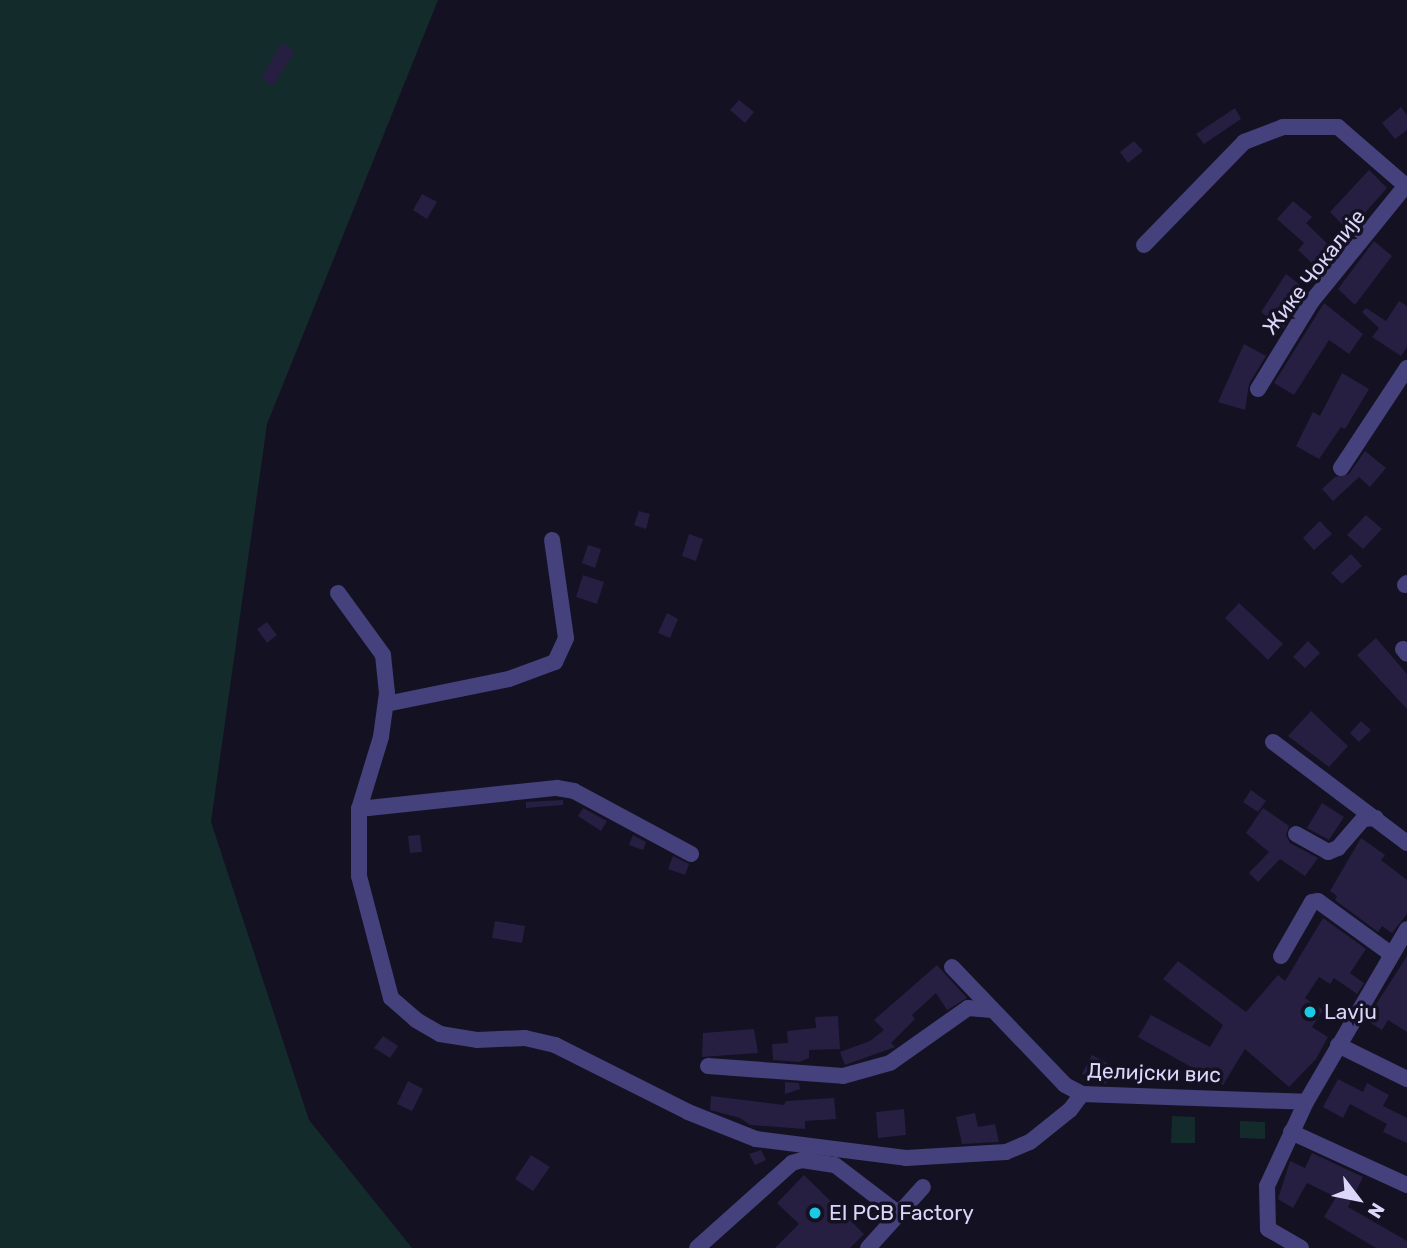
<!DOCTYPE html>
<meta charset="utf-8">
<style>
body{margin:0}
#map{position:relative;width:1407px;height:1248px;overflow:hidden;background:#141122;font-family:Rubik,sans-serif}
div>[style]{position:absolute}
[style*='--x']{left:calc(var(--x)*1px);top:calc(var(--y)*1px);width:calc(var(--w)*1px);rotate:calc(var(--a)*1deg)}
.green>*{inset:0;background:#142b2b}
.building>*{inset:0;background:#261f41}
.minor>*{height:16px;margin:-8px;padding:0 8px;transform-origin:8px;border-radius:8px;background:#44417c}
.dots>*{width:19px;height:19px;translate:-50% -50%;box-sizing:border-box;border:4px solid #141122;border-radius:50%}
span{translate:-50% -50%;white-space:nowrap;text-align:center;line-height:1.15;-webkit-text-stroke:7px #141122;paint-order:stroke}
.street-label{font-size:21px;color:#dbd6fa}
.poi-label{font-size:21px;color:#dbd6fa}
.left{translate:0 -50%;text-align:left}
.north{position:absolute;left:1323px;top:1164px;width:70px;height:70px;-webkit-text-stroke:5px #141122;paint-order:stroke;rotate:122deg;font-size:19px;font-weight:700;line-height:28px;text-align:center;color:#dbd6fa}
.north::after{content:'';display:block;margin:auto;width:24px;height:32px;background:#dbd6fa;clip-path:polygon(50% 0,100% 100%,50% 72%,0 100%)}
</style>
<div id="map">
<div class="green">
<i style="clip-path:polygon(0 0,438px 0,267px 424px,211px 822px,309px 1120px,412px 1248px,0 1248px)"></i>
<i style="clip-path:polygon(1172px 1116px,1195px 1117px,1195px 1143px,1171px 1143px)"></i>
<i style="clip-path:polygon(1240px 1121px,1265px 1122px,1265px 1139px,1240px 1138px)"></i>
</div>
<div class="building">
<i style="clip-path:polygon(282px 43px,295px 51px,273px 86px,261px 78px)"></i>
<i style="clip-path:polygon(739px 100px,754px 112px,745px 123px,730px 110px)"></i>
<i style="clip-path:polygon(1401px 107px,1407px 115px,1407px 130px,1395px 139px,1382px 123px)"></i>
<i style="clip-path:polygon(1235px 108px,1241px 119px,1204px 144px,1196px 134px)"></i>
<i style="clip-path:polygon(1134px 141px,1143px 151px,1128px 163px,1120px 152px)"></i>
<i style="clip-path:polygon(1369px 170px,1387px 188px,1349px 231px,1330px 212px)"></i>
<i style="clip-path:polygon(422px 194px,437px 202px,427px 219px,413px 210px)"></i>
<i style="clip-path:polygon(1293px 201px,1312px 217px,1306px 223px,1334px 250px,1317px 268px,1298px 250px,1304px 243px,1277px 219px)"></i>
<i style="clip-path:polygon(1374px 241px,1392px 256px,1355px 305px,1338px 289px)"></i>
<i style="clip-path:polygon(1286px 274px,1307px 290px,1283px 329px,1261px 312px)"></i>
<i style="clip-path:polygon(1399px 301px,1407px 306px,1407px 347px,1401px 356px,1372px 337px,1379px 328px,1362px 312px,1366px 308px,1386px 321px)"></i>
<i style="clip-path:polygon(1324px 303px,1363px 334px,1349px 354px,1329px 340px,1294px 395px,1274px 383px)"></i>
<i style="clip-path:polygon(1244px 344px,1266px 356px,1249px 384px,1245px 410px,1218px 402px)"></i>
<i style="clip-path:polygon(1342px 373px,1369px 389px,1345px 429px,1341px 427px,1319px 459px,1296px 446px,1313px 412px,1320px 416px)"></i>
<i style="clip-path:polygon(1365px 451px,1386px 468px,1370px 487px,1359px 477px,1333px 501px,1322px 489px,1335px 477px,1349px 474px)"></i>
<i style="clip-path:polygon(639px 511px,650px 514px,646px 529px,634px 525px)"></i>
<i style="clip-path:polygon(1366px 515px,1382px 529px,1363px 549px,1347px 535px)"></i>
<i style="clip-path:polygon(1320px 521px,1332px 534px,1314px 550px,1303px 538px)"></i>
<i style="clip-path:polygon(689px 534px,703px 539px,696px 561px,682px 556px)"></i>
<i style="clip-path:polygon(588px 545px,601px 549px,595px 568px,582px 563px)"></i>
<i style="clip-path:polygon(1351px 554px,1362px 566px,1342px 584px,1331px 573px)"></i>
<i style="clip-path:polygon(583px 575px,604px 582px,597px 604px,576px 597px)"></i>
<i style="clip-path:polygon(1239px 603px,1283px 644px,1268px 660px,1225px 618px)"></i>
<i style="clip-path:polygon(667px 613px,678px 619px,670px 638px,658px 633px)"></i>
<i style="clip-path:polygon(267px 622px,277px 635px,267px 643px,257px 629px)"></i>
<i style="clip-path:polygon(1376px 638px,1407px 674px,1407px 709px,1357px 655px)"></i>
<i style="clip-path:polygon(1308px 641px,1320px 653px,1305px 668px,1293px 657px)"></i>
<i style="clip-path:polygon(1311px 711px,1348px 746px,1329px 767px,1288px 736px)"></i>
<i style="clip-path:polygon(1361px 721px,1371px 730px,1359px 742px,1350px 733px)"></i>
<i style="clip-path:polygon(1251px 790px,1266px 801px,1258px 812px,1243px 802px)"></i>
<i style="clip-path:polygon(563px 800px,563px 805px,526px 808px,526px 802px)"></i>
<i style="clip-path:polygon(1322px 803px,1344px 817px,1329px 840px,1307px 828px)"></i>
<i style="clip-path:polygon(583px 808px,607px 821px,601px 831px,578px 816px)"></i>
<i style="clip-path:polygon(1263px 808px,1289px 826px,1286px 835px,1290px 843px,1318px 858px,1305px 876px,1280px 859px,1258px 882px,1249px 873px,1269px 852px,1246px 833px)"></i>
<i style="clip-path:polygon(420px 835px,422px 852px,410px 853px,408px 836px)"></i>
<i style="clip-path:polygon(633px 835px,646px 842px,643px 850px,629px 845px)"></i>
<i style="clip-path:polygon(1361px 838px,1385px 855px,1381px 860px,1407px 880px,1407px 914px,1392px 933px,1382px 926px,1378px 932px,1335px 900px,1337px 896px,1330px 891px)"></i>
<i style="clip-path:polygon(673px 856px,689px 864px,685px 875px,668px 869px)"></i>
<i style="clip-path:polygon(1323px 918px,1366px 949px,1350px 973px,1364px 983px,1357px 994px,1334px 978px,1330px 984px,1319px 977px,1305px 998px,1323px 1010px,1312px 1027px,1328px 1037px,1316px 1059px,1289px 1087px,1245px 1049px,1223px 1085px,1138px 1037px,1151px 1015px,1210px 1047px,1223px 1025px,1163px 979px,1178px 961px,1246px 1012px,1278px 975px,1285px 981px)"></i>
<i style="clip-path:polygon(495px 921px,525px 926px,522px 943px,492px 938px)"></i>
<i style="clip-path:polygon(1407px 956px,1407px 1032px,1388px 1020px,1382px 1030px,1366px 1020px)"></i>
<i style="clip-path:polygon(937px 965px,967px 998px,947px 1010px,936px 993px,912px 1015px,915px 1019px,891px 1043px,895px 1047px,845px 1065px,840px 1052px,870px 1041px,884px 1030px,874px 1020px)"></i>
<i style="clip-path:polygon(838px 1016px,840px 1049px,809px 1050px,809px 1058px,799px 1062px,773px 1060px,772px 1044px,788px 1043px,787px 1031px,816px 1028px,815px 1017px)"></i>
<i style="clip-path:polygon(754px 1029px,758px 1053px,702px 1057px,703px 1033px)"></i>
<i style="clip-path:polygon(383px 1036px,398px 1046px,390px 1058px,374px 1048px)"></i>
<i style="clip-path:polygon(1092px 1055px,1115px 1067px,1106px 1084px,1082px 1074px)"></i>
<i style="clip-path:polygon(1338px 1079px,1363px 1092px,1367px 1083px,1389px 1095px,1383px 1106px,1407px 1118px,1407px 1143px,1383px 1132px,1387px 1124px,1350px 1104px,1343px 1118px,1323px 1107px)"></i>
<i style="clip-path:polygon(408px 1081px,423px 1089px,412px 1111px,397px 1104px)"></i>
<i style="clip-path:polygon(785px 1082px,799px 1083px,800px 1089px,785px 1094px)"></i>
<i style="clip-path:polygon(711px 1096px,784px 1105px,786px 1101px,834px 1098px,836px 1119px,805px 1121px,805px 1129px,750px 1125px,740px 1118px,710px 1110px)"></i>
<i style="clip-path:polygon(904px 1109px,906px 1135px,878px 1138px,876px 1112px)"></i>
<i style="clip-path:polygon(975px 1113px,978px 1127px,995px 1124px,999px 1142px,962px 1144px,956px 1117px)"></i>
<i style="clip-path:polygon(761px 1150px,766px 1160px,755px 1165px,749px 1154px)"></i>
<i style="clip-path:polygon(1312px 1153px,1363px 1177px,1348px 1207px,1407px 1241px,1407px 1248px,1376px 1248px,1324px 1217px,1336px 1197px,1307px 1183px,1293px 1208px,1278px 1199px,1290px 1161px,1305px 1168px)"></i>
<i style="clip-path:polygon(531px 1155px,550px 1167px,533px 1191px,515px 1179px)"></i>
<i style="clip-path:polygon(804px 1175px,864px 1234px,850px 1248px,775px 1248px,799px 1224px,777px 1203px)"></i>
</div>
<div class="minor">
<i style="--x:1144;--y:245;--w:144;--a:-45.8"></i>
<i style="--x:1244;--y:142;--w:42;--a:-21"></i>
<i style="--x:1283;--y:127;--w:55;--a:0"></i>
<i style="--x:1338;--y:127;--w:90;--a:40.9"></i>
<i style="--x:1258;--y:389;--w:103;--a:-58.5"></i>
<i style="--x:1312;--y:301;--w:151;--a:-50.9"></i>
<i style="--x:1341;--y:468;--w:120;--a:-56.6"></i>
<i style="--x:1405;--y:585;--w:3;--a:-45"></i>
<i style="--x:338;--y:593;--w:77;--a:54"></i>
<i style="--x:383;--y:655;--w:38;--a:84"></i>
<i style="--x:387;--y:693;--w:44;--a:97.8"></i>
<i style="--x:381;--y:737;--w:75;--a:107"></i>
<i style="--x:359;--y:809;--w:67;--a:90"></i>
<i style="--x:359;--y:876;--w:126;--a:75.3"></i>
<i style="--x:391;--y:998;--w:33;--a:41"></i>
<i style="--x:416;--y:1020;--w:28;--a:30"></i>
<i style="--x:440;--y:1034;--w:37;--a:9"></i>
<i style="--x:477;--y:1040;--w:48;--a:-2.4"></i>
<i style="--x:525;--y:1038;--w:31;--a:13"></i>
<i style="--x:555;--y:1045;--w:149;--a:26.7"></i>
<i style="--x:688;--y:1112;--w:73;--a:21.7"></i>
<i style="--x:756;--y:1139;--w:151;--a:7.2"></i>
<i style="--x:906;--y:1158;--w:100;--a:-3.4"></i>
<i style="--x:1006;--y:1152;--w:26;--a:-23"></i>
<i style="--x:1030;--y:1142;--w:51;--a:-38.7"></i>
<i style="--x:1070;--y:1110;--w:20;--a:-53"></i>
<i style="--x:1403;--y:649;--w:6;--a:51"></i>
<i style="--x:386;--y:704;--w:126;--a:-11.5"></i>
<i style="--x:509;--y:679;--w:49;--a:-20.3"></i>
<i style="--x:555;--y:662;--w:26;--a:-65"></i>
<i style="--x:566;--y:638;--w:99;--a:-98.1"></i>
<i style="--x:1273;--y:742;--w:168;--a:37"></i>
<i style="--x:359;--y:809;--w:199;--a:-6.1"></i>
<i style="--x:557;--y:788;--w:17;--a:10"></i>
<i style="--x:574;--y:791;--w:133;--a:28.3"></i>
<i style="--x:1296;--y:834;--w:37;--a:29"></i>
<i style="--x:1328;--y:852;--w:11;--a:-22"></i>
<i style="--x:1338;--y:848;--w:38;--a:-49"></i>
<i style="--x:1363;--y:819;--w:13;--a:-4"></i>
<i style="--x:1281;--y:956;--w:62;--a:-60.1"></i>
<i style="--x:1312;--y:902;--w:6;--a:-9"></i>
<i style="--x:1318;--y:901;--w:90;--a:36"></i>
<i style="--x:952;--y:967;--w:163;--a:46.2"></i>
<i style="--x:1065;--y:1085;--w:19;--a:28"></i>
<i style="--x:1082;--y:1094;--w:224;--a:2"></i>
<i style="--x:1338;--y:1045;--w:77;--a:26.2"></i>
<i style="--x:708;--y:1066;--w:135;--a:4.2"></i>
<i style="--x:843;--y:1076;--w:49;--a:-15.5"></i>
<i style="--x:890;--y:1063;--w:95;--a:-35.2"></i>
<i style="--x:968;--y:1008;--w:24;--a:5"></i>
<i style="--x:1291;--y:1132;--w:128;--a:24.6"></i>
<i style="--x:697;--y:1248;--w:127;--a:-41.8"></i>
<i style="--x:792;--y:1163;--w:10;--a:-17"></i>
<i style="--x:802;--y:1160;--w:33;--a:9"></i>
<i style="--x:835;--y:1165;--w:81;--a:37.4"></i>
<i style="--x:868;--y:1248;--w:82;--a:-48"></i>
<i style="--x:1301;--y:1248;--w:38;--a:-150"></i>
<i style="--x:1268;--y:1229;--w:43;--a:-91.3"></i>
<i style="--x:1267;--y:1186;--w:93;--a:-65.1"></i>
<i style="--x:1306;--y:1102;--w:200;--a:-59.7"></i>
</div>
<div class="dots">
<i style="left:1310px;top:1012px;background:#1acbe3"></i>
<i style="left:815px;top:1213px;background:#1acbe3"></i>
</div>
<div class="street-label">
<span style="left:1314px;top:272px;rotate:-52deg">Жике Чокалије</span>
<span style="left:1154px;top:1073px;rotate:2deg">Делијски вис</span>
</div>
<div class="poi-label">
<span class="left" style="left:1324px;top:1012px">Lavju</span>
<span class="left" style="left:829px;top:1213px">EI PCB Factory</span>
</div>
<div class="north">N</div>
</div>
